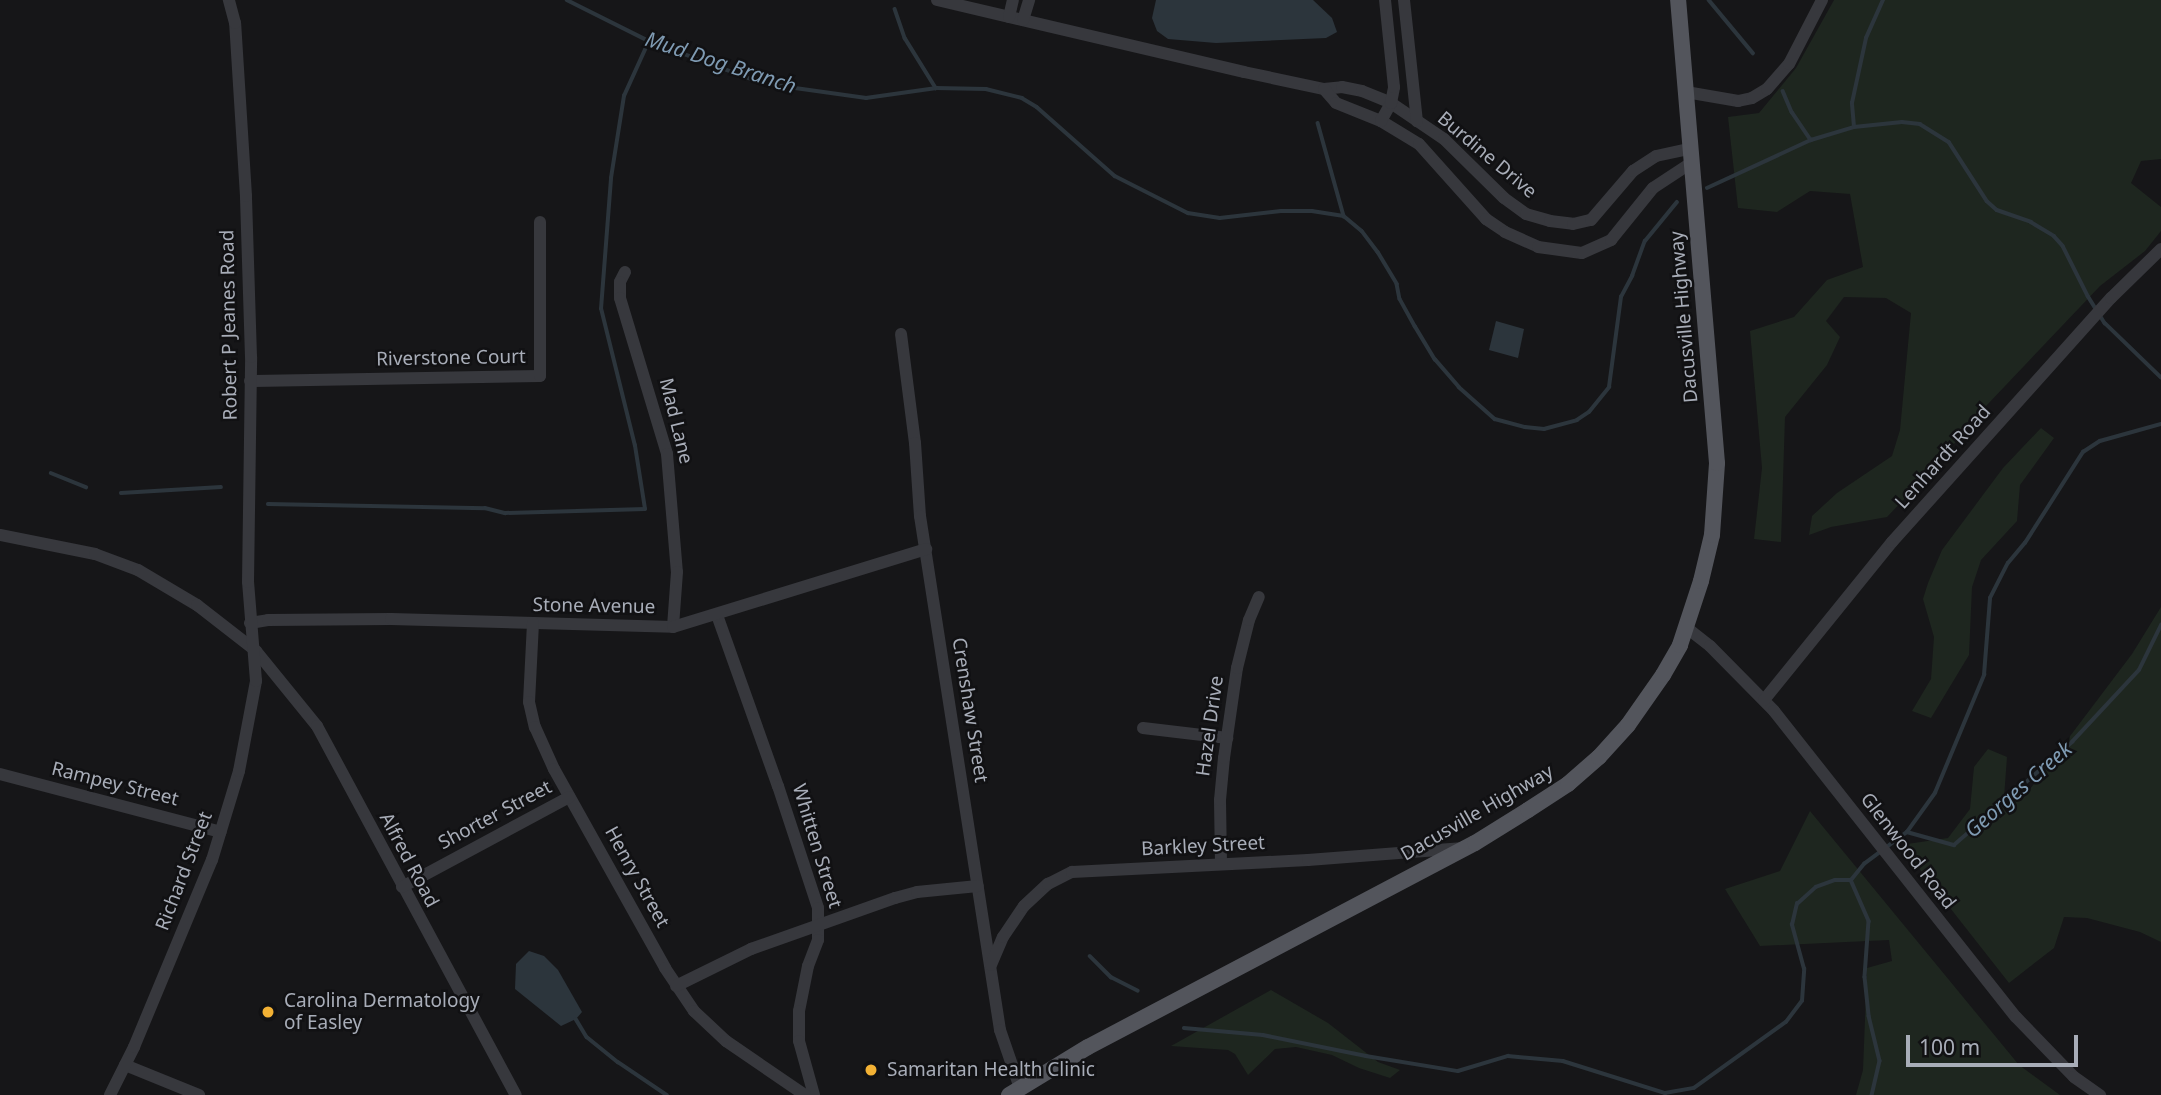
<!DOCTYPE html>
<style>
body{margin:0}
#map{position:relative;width:2161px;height:1095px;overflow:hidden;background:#161618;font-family:"Noto Sans",sans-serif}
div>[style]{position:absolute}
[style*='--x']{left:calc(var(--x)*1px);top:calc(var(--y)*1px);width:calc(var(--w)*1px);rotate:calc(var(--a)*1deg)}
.green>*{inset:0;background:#1e261f}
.water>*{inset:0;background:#2c353c}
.stream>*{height:3.5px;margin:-1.75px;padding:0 1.75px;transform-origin:1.75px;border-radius:1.75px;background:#2c353c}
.minor>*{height:12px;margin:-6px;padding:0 6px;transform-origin:6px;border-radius:6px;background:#37383d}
.major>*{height:16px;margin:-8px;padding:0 8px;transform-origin:8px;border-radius:8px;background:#53555c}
.dots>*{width:19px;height:19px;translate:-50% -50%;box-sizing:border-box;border:4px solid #111113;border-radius:50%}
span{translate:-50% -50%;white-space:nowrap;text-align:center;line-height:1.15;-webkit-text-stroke:5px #111113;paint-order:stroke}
.street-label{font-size:19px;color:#a8adb8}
.poi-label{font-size:19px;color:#a8adb8}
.left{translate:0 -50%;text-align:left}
.water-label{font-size:21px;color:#7f9bb3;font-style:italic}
.scale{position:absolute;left:1906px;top:1035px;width:172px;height:32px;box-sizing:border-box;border:4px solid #a8adb8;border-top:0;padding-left:9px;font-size:21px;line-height:24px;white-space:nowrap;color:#a8adb8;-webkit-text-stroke:5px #111113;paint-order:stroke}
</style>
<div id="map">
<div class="green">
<i style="clip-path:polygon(1834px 0,2161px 0,2161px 159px,2141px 161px,2131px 183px,2161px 207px,2161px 231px,2145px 251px,2100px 286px,1987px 405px,1931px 471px,1887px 517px,1831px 527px,1809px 535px,1812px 516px,1837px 493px,1892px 456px,1900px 430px,1911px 313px,1886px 298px,1844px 297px,1826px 321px,1840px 337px,1827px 365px,1785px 417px,1781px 542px,1754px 539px,1762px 468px,1750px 331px,1794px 317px,1827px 280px,1863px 267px,1850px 194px,1810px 191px,1777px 212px,1738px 208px,1728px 117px,1759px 113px,1796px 68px)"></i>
<i style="clip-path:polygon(2041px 428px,2054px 438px,2020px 485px,2017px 521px,1981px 560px,1972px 587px,1969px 655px,1931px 718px,1912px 711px,1931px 679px,1934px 637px,1923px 599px,1928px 583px,1942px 550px,2003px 468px)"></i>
<i style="clip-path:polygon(2161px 607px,2161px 942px,2140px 932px,2087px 918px,2064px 917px,2054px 948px,2009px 983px,1914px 862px,1907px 844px,1948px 838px,1970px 809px,1974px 767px,1988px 749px,2007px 757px,2004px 798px,2021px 801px,2132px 654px)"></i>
<i style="clip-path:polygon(1810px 811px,2019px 1065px,2060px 1095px,1856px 1095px,1863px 1070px,1867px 968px,1892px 961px,1889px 940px,1760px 946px,1725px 889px,1780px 871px)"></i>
<i style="clip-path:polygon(1271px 990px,1328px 1023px,1378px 1062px,1400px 1070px,1390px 1078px,1359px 1068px,1332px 1055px,1296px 1047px,1275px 1049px,1248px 1075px,1235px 1054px,1228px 1050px,1171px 1046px)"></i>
</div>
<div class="water">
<i style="clip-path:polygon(1156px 0,1313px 0,1332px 18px,1337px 32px,1326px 38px,1216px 43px,1168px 39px,1157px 31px,1152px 18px)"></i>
<i style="clip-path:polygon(1496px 321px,1524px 329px,1518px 358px,1489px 350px)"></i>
<i style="clip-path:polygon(529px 951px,544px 956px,558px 970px,582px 1012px,576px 1019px,561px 1026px,515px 989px,516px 964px)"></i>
</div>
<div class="stream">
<i style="--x:567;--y:0;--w:92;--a:26.6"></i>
<i style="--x:649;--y:41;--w:109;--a:20.4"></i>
<i style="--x:751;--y:79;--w:31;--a:13"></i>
<i style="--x:781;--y:86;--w:86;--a:8"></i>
<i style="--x:866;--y:98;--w:71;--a:-8.1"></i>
<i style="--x:936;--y:88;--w:50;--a:1.1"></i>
<i style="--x:986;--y:89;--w:37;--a:14"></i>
<i style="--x:1022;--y:98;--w:17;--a:31"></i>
<i style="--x:1037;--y:107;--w:104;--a:41.5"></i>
<i style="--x:1115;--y:176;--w:82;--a:26.9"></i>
<i style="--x:1188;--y:213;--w:32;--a:9"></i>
<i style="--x:1220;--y:218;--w:61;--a:-6.5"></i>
<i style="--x:1281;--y:211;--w:31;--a:0"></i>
<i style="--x:1312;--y:211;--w:32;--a:9"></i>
<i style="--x:1344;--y:216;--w:23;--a:40"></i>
<i style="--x:1362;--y:231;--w:26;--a:53"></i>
<i style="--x:1378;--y:252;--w:37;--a:59"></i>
<i style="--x:1397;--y:284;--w:15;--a:79"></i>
<i style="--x:1400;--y:299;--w:31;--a:61"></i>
<i style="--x:1415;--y:326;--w:39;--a:59"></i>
<i style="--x:1435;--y:359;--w:37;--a:49"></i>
<i style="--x:1459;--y:387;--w:48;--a:41.6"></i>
<i style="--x:1495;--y:419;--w:31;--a:15"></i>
<i style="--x:1525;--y:427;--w:19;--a:6"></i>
<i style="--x:1544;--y:429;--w:34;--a:-15"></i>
<i style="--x:1577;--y:420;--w:14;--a:-34"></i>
<i style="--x:1589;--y:412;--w:32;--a:-51"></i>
<i style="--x:1609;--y:387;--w:91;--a:-82.4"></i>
<i style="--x:1621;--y:297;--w:24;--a:-62"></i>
<i style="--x:1632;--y:276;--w:37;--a:-70"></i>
<i style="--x:1645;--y:241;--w:50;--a:-50.6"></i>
<i style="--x:1709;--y:0;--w:69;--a:50.3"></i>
<i style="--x:895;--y:9;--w:31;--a:71"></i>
<i style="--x:905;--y:38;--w:59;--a:58.2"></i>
<i style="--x:1783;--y:91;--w:23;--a:67"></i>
<i style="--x:1792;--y:112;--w:34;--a:56"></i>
<i style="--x:1318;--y:123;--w:97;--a:74.4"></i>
<i style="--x:1854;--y:127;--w:24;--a:-95"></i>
<i style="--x:1852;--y:103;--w:66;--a:-77.8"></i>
<i style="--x:1866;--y:38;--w:42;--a:-65.9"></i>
<i style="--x:1707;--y:188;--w:115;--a:-24.8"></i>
<i style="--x:1811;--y:140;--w:45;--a:-16.8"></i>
<i style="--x:1854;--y:127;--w:48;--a:-5.9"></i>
<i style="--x:1902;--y:122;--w:18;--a:6"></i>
<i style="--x:1920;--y:124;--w:34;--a:32"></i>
<i style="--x:1949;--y:142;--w:70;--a:57.2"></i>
<i style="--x:1987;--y:201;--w:13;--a:42"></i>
<i style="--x:1997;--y:210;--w:36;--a:19"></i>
<i style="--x:2031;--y:222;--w:27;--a:31"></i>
<i style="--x:2054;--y:236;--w:13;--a:48"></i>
<i style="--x:2063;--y:246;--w:56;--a:63.4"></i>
<i style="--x:2088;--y:296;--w:32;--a:58"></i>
<i style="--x:2105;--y:323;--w:78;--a:44"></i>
<i style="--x:51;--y:473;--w:38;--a:22"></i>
<i style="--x:121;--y:493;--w:100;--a:-3.4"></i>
<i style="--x:268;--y:504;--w:217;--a:1.1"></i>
<i style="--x:485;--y:508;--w:21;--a:14"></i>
<i style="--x:505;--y:513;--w:140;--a:-1.6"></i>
<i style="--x:645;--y:509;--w:64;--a:-99"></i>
<i style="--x:635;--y:446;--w:141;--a:-103.9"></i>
<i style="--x:601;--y:309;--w:131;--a:-85.6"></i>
<i style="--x:611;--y:178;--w:83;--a:-81"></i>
<i style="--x:624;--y:96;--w:60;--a:-65.6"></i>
<i style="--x:1907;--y:832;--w:49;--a:15.5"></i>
<i style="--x:1954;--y:845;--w:157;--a:-41.1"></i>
<i style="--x:2072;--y:742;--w:98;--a:-47.1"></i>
<i style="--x:2139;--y:670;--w:50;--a:-63.9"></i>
<i style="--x:1851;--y:880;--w:21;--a:-51"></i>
<i style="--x:1864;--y:864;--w:54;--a:-36.7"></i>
<i style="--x:1907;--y:832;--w:48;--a:-54.3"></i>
<i style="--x:1935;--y:793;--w:128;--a:-67.4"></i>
<i style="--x:1984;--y:675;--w:77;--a:-85.5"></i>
<i style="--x:1990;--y:598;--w:39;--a:-63"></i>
<i style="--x:2008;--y:563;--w:26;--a:-50"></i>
<i style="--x:2025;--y:543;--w:108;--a:-57.5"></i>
<i style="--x:2083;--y:452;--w:20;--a:-33"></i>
<i style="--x:2100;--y:441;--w:63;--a:-15.6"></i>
<i style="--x:1851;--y:880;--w:45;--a:66.3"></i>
<i style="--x:1869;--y:921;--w:56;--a:94.1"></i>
<i style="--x:1865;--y:977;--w:39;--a:84"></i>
<i style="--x:1869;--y:1016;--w:46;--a:76.3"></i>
<i style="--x:1880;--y:1061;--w:35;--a:103"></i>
<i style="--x:1090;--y:956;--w:30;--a:45"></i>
<i style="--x:1111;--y:977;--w:30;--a:27"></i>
<i style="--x:576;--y:1019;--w:21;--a:59"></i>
<i style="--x:587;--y:1037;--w:40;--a:39"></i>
<i style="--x:618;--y:1062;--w:59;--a:34"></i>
<i style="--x:1184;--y:1028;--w:79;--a:5.1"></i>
<i style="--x:1263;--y:1035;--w:105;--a:11.5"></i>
<i style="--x:1366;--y:1056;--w:93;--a:9.3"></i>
<i style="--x:1458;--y:1071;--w:52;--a:-16.7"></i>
<i style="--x:1508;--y:1056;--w:55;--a:5.2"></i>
<i style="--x:1563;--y:1061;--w:107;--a:17.4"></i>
<i style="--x:1665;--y:1093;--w:29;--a:-10"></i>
<i style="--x:1694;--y:1088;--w:113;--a:-35.7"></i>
<i style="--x:1786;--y:1022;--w:26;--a:-53"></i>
<i style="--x:1802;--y:1001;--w:32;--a:-86"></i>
<i style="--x:1804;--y:969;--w:46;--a:-105.3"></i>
<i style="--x:1792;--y:925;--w:22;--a:-77"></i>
<i style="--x:1797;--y:904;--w:25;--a:-42"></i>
<i style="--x:1816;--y:887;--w:20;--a:-20"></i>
<i style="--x:1835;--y:880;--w:16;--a:0"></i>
</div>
<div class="minor">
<i style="--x:937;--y:0;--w:315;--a:13.2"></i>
<i style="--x:1244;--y:72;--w:82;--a:12"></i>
<i style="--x:1324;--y:89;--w:18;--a:-6"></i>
<i style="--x:1342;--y:87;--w:20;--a:11"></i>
<i style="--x:1362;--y:91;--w:31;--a:22"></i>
<i style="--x:1391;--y:103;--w:64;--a:34.2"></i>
<i style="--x:1444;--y:139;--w:84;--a:44.5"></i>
<i style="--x:1504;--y:198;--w:27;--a:36"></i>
<i style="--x:1526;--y:214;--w:25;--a:16"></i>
<i style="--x:1550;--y:221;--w:23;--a:7"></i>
<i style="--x:1573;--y:224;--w:18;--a:-13"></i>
<i style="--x:1591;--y:220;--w:65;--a:-49.4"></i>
<i style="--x:1633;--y:171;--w:27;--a:-33"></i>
<i style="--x:1656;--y:156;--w:35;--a:-12"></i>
<i style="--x:1404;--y:0;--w:122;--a:83.9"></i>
<i style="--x:1009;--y:17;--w:17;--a:-77"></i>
<i style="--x:1023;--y:20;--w:21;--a:-73"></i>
<i style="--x:1324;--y:89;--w:18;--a:49"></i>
<i style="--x:1336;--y:103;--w:48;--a:21.8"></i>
<i style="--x:1381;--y:121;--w:44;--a:31.2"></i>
<i style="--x:1419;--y:144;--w:101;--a:48.2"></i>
<i style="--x:1486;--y:219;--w:23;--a:34"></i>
<i style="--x:1505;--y:232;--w:36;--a:24"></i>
<i style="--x:1538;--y:247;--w:44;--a:7.8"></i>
<i style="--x:1582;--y:253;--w:32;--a:-24"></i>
<i style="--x:1611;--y:240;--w:67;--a:-51.1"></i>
<i style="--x:1653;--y:188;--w:45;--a:-33.3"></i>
<i style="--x:1686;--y:92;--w:53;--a:9.8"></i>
<i style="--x:1738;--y:101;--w:14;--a:-12"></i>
<i style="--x:1752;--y:98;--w:17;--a:-31"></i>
<i style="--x:1767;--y:89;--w:33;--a:-49"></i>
<i style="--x:1789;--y:64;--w:72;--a:-62.7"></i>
<i style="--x:1381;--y:121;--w:21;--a:-61"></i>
<i style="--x:1391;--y:103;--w:16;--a:-79"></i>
<i style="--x:1394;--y:87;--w:87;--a:-95.9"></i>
<i style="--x:625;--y:272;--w:11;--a:117"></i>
<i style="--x:620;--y:282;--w:16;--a:90"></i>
<i style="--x:620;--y:298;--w:163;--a:73.2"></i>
<i style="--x:667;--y:454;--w:118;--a:85.2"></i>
<i style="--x:677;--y:572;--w:55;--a:94.2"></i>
<i style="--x:901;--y:334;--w:110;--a:82.7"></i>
<i style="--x:915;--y:443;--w:73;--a:86.1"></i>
<i style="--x:920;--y:516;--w:520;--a:81.15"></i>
<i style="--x:1000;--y:1030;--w:61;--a:71"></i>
<i style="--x:250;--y:381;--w:290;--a:-1"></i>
<i style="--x:540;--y:376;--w:154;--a:-90"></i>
<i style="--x:0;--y:535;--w:97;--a:11.3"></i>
<i style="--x:95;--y:554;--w:46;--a:20.4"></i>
<i style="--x:138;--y:570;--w:69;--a:30.7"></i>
<i style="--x:197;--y:605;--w:75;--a:37.9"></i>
<i style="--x:256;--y:651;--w:97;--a:50.9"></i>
<i style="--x:317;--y:726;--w:419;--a:61.7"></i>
<i style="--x:717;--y:615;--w:182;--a:70.4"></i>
<i style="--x:778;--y:786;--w:128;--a:71.8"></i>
<i style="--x:818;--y:908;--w:32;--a:90"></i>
<i style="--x:818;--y:940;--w:28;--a:111"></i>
<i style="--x:808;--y:966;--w:46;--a:101.3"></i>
<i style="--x:799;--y:1011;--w:30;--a:90"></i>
<i style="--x:799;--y:1041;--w:56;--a:74.5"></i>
<i style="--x:250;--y:623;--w:18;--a:-9"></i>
<i style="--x:268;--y:620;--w:123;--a:-0.5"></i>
<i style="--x:391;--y:619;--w:282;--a:1.6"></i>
<i style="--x:673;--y:627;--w:265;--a:-17.1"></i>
<i style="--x:533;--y:623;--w:79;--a:92.9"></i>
<i style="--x:529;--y:702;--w:26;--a:77"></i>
<i style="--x:535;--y:727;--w:46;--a:65.7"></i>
<i style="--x:554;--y:769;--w:228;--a:60.8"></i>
<i style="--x:665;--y:968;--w:52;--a:56"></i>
<i style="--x:694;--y:1011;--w:44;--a:43.2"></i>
<i style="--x:726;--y:1041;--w:96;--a:34.4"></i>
<i style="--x:1687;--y:628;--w:29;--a:38"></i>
<i style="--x:1710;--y:646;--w:91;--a:45.4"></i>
<i style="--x:1774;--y:711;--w:390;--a:51.7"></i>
<i style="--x:2016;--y:1017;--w:83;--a:46"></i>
<i style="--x:2074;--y:1077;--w:32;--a:35"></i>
<i style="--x:1764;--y:700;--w:203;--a:-51"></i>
<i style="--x:1892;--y:542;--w:328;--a:-48.1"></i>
<i style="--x:2111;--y:298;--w:70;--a:-44.4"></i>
<i style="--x:1143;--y:728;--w:85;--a:6.8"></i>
<i style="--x:0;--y:774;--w:228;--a:14.7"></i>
<i style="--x:1221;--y:864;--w:64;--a:-90.9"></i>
<i style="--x:1220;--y:800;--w:42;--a:-84.6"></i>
<i style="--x:1224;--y:758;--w:91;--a:-81.8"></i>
<i style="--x:1237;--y:668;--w:49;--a:-76"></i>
<i style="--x:1249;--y:620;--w:25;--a:-67"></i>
<i style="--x:402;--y:887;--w:190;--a:-28.3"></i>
<i style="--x:991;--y:965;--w:30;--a:-67"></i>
<i style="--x:1003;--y:937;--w:37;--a:-56"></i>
<i style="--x:1024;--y:906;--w:33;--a:-43"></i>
<i style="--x:1048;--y:884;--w:27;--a:-27"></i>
<i style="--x:1072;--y:872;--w:236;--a:-2.9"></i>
<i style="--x:1308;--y:860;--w:156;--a:-4.4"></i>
<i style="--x:676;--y:986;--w:84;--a:-26.3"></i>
<i style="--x:751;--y:949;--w:153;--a:-19.5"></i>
<i style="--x:895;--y:898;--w:23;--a:-15"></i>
<i style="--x:917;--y:892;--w:61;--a:-5.6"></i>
<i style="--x:125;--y:1065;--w:80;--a:22.1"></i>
<i style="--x:110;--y:1095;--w:54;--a:-63.4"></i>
<i style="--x:134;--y:1047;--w:203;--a:-67.4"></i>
<i style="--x:212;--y:860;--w:93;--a:-73.1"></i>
<i style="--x:239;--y:771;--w:92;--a:-79.3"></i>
<i style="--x:256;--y:681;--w:99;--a:-94.6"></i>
<i style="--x:248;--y:582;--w:225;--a:-89.2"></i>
<i style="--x:251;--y:357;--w:161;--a:-91.8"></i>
<i style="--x:246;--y:196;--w:173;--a:-93.6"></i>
<i style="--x:235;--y:23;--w:24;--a:-105"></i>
</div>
<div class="major">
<i style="--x:1009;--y:1095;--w:92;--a:-31.3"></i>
<i style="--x:1088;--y:1047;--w:437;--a:-27.8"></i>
<i style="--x:1475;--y:843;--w:62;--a:-31.9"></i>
<i style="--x:1528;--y:810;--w:48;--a:-33"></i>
<i style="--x:1568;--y:784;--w:41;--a:-41.1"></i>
<i style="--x:1599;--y:757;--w:43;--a:-47.8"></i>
<i style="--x:1628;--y:725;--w:61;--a:-55"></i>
<i style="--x:1663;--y:675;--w:34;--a:-60"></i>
<i style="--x:1680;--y:645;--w:67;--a:-71.8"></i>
<i style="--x:1701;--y:581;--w:47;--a:-76.6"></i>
<i style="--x:1712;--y:535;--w:72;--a:-86"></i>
<i style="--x:1717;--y:463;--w:465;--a:-94.8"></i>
</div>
<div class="dots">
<i style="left:268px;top:1012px;background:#f2b134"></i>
<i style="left:871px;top:1070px;background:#f2b134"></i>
</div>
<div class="street-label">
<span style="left:1487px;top:155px;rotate:40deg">Burdine Drive</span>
<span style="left:1684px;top:317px;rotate:-95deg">Dacusville Highway</span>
<span style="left:229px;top:325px;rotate:-91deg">Robert P Jeanes Road</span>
<span style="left:451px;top:358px;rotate:-1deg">Riverstone Court</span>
<span style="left:676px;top:421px;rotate:76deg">Mad Lane</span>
<span style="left:1943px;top:457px;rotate:-48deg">Lenhardt Road</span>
<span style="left:594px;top:606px;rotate:1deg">Stone Avenue</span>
<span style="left:970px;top:710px;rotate:81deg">Crenshaw Street</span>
<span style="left:1210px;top:726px;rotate:-82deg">Hazel Drive</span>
<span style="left:115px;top:784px;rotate:14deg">Rampey Street</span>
<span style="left:1477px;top:813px;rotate:-30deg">Dacusville Highway</span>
<span style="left:495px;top:815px;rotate:-28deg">Shorter Street</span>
<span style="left:817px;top:846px;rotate:73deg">Whitten Street</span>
<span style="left:1203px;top:846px;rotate:-3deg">Barkley Street</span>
<span style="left:1908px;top:851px;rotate:52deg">Glenwood Road</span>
<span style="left:409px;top:860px;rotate:62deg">Alfred Road</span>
<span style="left:184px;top:871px;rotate:-69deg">Richard Street</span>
<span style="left:637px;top:877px;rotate:61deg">Henry Street</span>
</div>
<div class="poi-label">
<span class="left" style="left:284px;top:1012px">Carolina Dermatology<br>of Easley</span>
<span class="left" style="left:887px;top:1070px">Samaritan Health Clinic</span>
</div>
<div class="water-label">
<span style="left:721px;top:62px;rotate:18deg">Mud Dog Branch</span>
<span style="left:2018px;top:789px;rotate:-41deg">Georges Creek</span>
</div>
<div class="scale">100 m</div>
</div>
